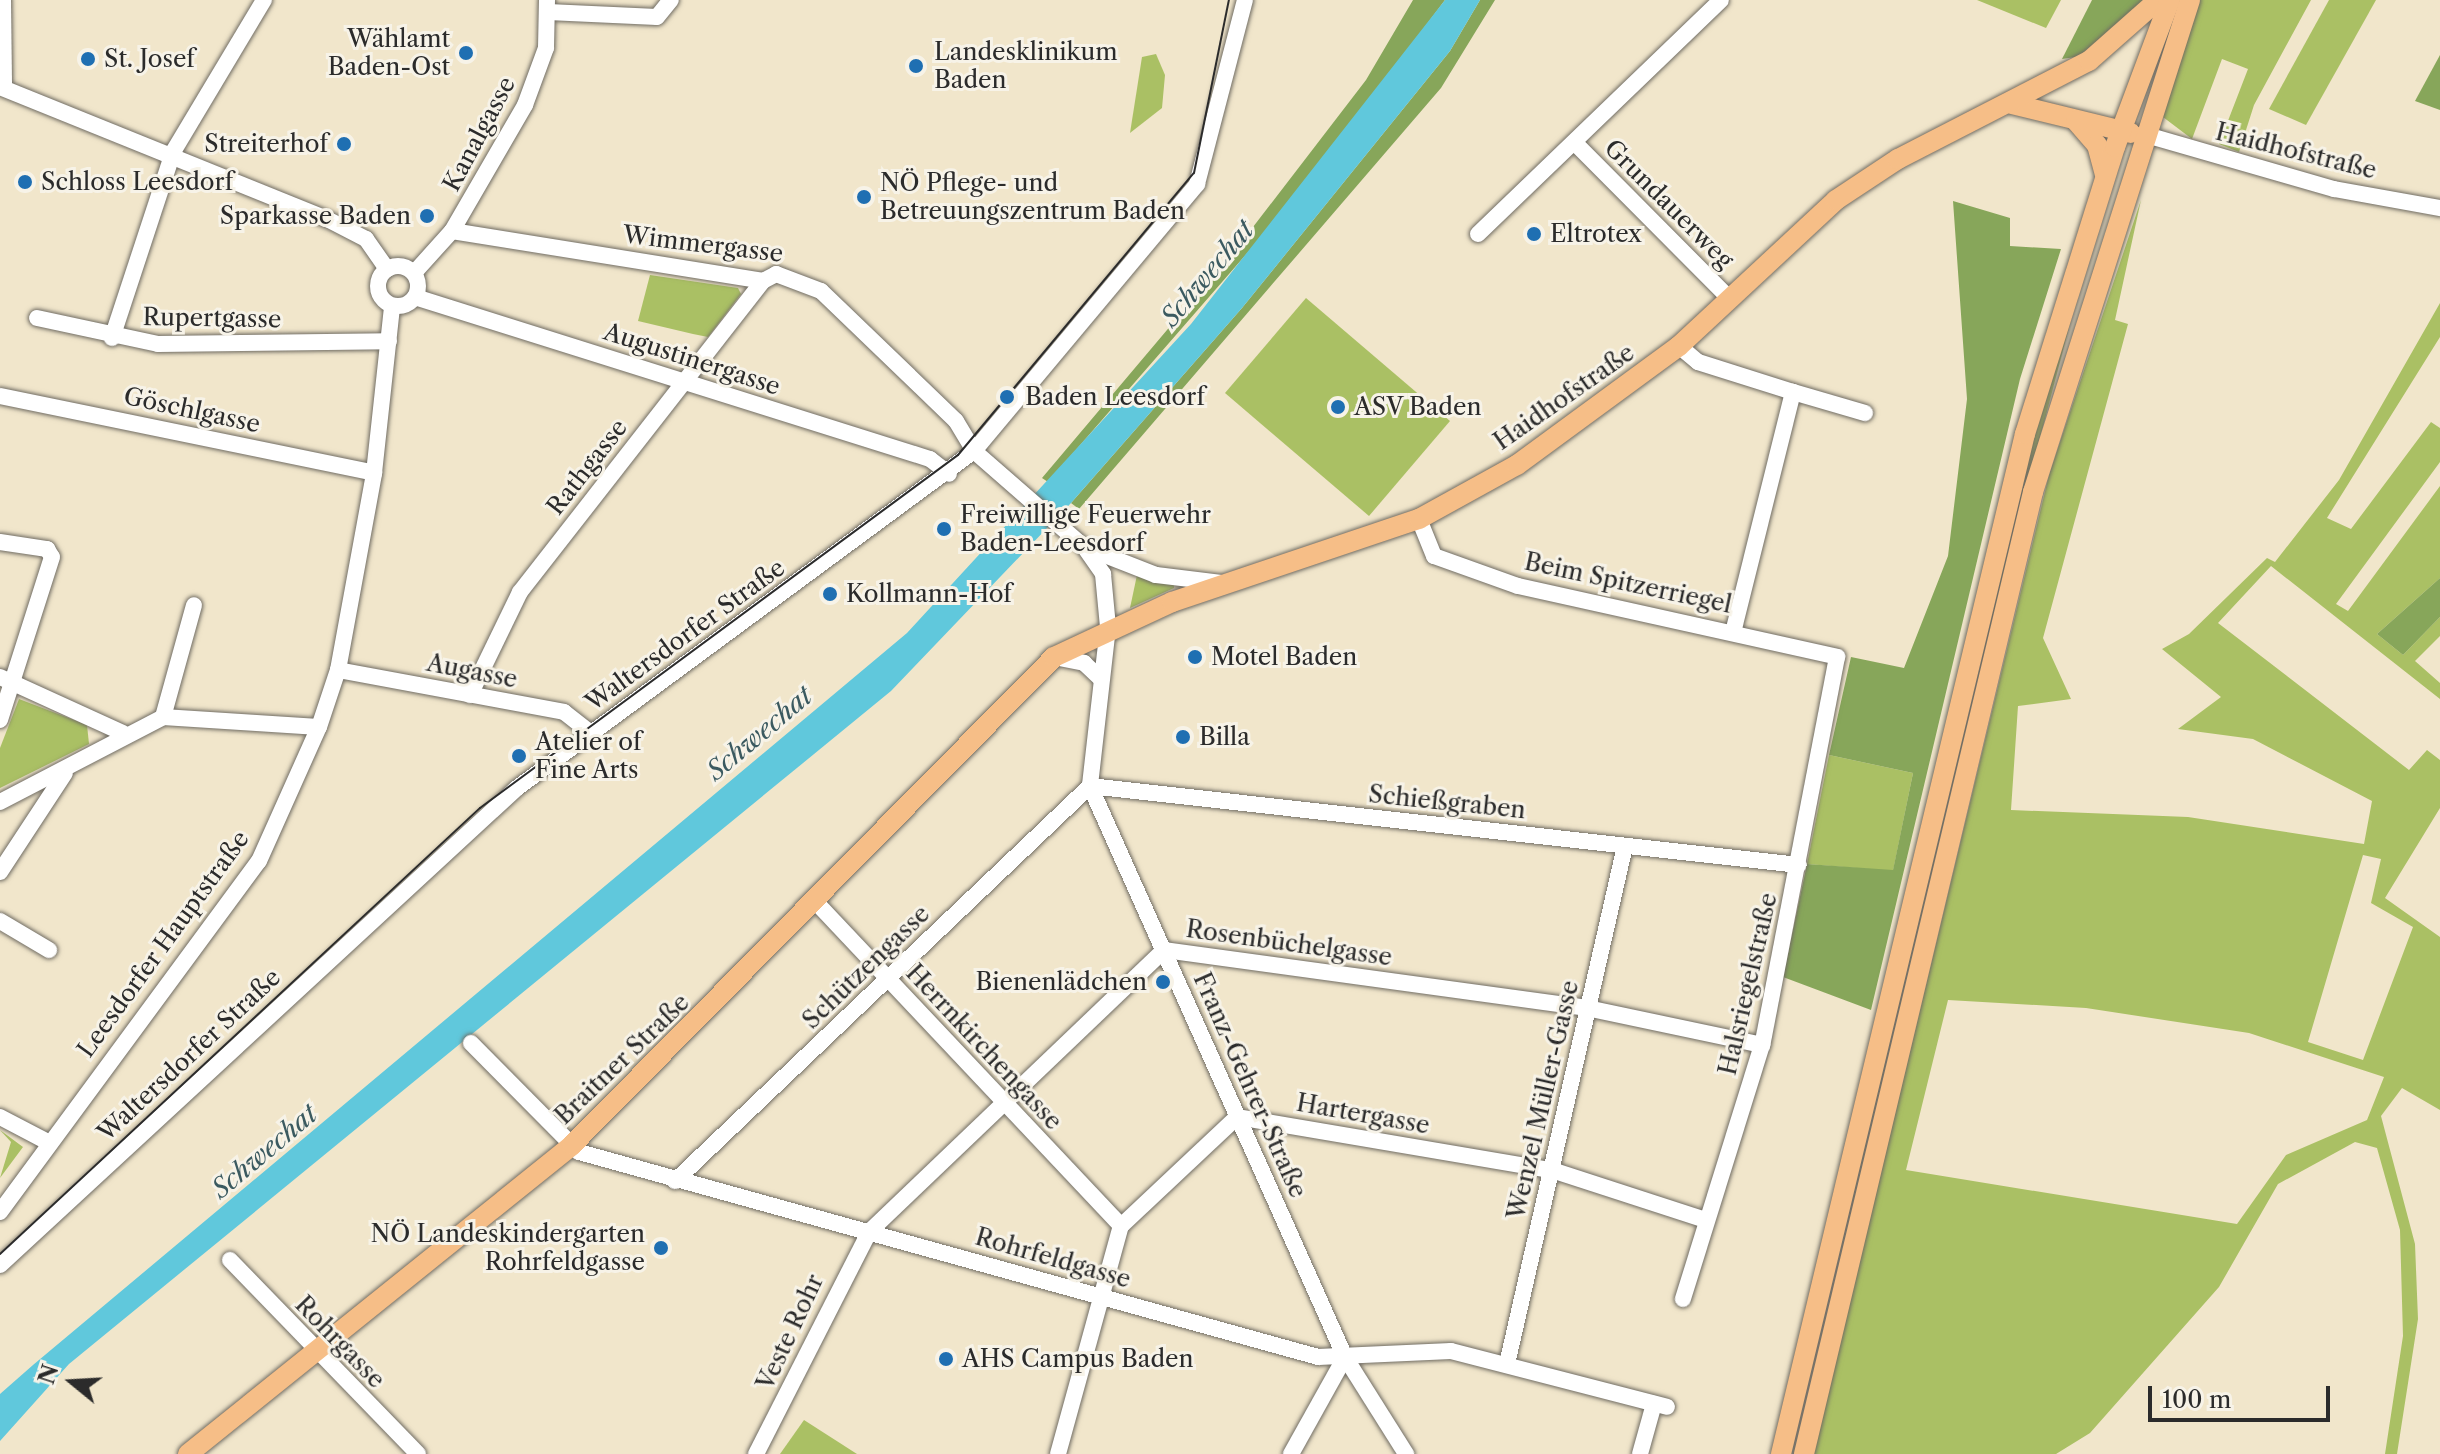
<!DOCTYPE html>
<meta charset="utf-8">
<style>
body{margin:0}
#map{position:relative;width:2440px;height:1454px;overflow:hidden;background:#f1e6cb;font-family:"Libre Caslon Text",serif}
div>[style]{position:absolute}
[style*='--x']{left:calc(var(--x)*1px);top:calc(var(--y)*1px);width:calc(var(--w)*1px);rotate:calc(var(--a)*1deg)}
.green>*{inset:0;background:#aac064}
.forest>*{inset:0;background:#87a65a}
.water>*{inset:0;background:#60c8dc}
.roads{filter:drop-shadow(0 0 2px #706c63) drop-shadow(0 0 2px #706c63)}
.minor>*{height:16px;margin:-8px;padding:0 8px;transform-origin:8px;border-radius:8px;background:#fff}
.minor>.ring{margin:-8px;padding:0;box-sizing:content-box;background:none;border:16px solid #fff;border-radius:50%}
.major>*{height:20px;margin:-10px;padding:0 10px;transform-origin:10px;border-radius:10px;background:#f6be87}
.tram>*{height:2px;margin:-1px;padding:0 1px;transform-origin:1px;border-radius:1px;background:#2b2b2b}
.dots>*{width:22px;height:22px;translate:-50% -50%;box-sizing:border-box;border:4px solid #f7f3e8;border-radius:50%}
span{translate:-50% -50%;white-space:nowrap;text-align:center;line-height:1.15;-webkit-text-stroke:6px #f7f3e8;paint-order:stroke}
.poi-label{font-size:24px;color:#2b2b2b}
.right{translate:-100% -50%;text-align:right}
.left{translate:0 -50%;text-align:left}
.street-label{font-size:24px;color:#2b2b2b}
.water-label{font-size:26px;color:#3b5a60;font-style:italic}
.north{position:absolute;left:32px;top:1342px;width:80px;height:80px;-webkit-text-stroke:6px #f7f3e8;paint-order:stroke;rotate:288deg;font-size:22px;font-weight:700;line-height:32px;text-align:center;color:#2b2b2b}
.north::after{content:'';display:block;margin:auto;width:28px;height:36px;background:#2b2b2b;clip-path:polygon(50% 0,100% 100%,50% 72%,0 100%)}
.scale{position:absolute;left:2148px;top:1386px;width:182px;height:36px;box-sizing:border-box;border:4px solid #2b2b2b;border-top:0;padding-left:10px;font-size:24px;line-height:28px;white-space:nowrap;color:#2b2b2b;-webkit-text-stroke:6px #f7f3e8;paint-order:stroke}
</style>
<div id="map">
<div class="green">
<i style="clip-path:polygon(1977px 0,2061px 0,2046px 28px)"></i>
<i style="clip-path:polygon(2200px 0,2311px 0,2254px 105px,2239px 152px,2219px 144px,2248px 69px,2222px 59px,2192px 139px,2159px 114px)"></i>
<i style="clip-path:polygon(2329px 0,2376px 0,2306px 125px,2269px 109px)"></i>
<i style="clip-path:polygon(1156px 54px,1165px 75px,1162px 108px,1130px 133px,1142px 57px)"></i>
<i style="clip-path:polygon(evenodd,2141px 200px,2115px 320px,2128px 324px,2043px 638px,2071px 699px,2018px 706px,2011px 810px,2188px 817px,2364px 844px,2372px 801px,2253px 739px,2178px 729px,2221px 697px,2162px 649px,2189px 634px,2267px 558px,2275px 562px,2339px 480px,2440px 303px,2440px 337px,2327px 518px,2351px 529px,2431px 422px,2440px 428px,2440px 462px,2336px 604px,2348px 611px,2440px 486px,2440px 578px,2377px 634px,2403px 655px,2440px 617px,2440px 636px,2415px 661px,2440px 683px,2440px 699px,2271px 566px,2218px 623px,2409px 770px,2427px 750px,2440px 760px,2440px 808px,2385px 898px,2440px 937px,2440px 1110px,2402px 1088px,2381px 1116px,2415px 1244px,2418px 1319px,2397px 1454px,2385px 1454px,2403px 1336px,2400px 1230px,2377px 1148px,2355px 1142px,2278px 1184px,2219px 1287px,2090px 1433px,2056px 1454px,1813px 1454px,2049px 475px,2141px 200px,2363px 855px,2381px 859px,2371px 903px,2413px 927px,2363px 1060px,2308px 1042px,2363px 855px,2141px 200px,1948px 1000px,2086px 1008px,2249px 1033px,2384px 1077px,2367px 1120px,2286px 1155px,2237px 1224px,1906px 1170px,1948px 1000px)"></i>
<i style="clip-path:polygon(2086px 263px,1978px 673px,1838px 1261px,2019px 484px)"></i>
<i style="clip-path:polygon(650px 275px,738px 288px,741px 294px,708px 337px,693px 334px,638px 321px)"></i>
<i style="clip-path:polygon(1306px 298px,1450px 421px,1369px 516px,1225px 393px)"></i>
<i style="clip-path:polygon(1137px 575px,1174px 585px,1174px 588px,1130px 608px)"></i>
<i style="clip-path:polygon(19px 699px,87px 725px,89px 744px,0 788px,0 748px)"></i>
<i style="clip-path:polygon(1829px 755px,1913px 773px,1893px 871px,1807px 864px)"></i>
<i style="clip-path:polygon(0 1130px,23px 1147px,0 1178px,11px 1142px)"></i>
<i style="clip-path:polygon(804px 1420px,857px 1454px,780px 1454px)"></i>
</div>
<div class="forest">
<i style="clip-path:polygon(1413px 0,1445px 0,1303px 189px,1048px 482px,1042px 478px,1243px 240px,1366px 80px)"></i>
<i style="clip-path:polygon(1480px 0,1495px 0,1441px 88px,1079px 509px,1071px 503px,1242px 308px,1450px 51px)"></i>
<i style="clip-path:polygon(2092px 0,2150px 0,2089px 55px,2062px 59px)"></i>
<i style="clip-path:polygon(2440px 55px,2440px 110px,2415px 101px)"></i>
<i style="clip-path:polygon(1953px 201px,2010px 218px,2010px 246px,2061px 249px,2020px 379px,1871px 1010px,1783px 977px,1807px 864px,1893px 870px,1913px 773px,1829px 755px,1851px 657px,1904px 668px,1948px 556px,1967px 399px)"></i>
<i style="clip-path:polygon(2440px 578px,2440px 617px,2403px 655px,2377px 634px)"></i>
</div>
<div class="water">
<i style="clip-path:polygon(1445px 0,1480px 0,1450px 51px,1242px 308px,1071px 503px,891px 691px,69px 1364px,0 1441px,0 1394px,33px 1365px,907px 633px,1191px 324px)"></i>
</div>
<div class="roads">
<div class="minor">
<i style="--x:3;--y:0;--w:87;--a:89.3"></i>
<i style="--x:548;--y:12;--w:109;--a:2.6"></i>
<i style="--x:657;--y:17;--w:22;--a:-51"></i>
<i style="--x:0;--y:87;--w:353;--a:22"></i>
<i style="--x:327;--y:219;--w:44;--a:27.1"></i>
<i style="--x:366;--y:239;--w:37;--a:55"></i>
<i style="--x:2143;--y:134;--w:199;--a:16.1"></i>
<i style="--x:2334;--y:189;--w:108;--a:10.2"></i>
<i style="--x:1575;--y:143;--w:218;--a:45.2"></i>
<i style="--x:452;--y:231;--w:315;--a:9.1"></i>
<i style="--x:763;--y:281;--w:15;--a:-28"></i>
<i style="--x:776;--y:274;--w:48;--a:20.7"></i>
<i style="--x:821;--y:291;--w:187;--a:43.9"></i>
<i style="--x:956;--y:421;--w:35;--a:59"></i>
<i style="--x:1478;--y:234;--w:337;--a:-43.9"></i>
<i class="ring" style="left:378px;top:266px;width:24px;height:24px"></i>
<i style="--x:414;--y:273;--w:57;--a:-47.9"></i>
<i style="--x:452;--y:231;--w:146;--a:-59.9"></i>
<i style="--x:525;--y:105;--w:61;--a:-69.8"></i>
<i style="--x:546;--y:48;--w:48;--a:-88.8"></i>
<i style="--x:415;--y:297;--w:540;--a:17.46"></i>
<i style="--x:930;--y:459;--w:24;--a:38"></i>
<i style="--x:37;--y:318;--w:124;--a:12.1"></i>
<i style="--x:158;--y:344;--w:231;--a:-0.7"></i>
<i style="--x:112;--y:338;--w:196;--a:-71.8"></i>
<i style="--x:173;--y:152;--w:177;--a:-59.1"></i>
<i style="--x:1679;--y:346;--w:25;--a:40"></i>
<i style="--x:1698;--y:362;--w:100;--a:17.5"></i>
<i style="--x:1793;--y:392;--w:244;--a:104"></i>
<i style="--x:1793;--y:392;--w:75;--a:16.3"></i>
<i style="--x:0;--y:396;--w:382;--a:11.6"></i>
<i style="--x:974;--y:451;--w:147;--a:41.1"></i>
<i style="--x:1085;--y:548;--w:32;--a:55"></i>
<i style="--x:1103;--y:574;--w:53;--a:84.6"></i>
<i style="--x:1108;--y:627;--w:160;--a:96.5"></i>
<i style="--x:1090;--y:786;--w:625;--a:65.94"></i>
<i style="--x:1345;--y:1357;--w:115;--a:57.8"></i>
<i style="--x:1419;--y:519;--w:40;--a:68"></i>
<i style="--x:1434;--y:556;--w:89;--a:19.7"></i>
<i style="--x:1518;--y:586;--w:327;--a:12.5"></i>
<i style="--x:1837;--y:657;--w:395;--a:100.9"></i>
<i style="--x:1762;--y:1045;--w:266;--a:107.3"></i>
<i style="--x:0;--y:542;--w:48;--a:8.5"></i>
<i style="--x:47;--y:549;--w:9;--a:58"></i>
<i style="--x:52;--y:557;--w:171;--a:107.7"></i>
<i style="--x:1087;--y:548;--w:74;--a:21.4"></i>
<i style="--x:1156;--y:575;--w:66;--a:6.9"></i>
<i style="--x:1054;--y:657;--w:31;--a:11"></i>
<i style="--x:1084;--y:663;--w:21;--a:43"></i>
<i style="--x:338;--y:670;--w:230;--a:10.5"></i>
<i style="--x:564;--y:712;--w:34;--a:38"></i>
<i style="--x:0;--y:677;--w:135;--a:24.5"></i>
<i style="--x:470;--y:695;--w:114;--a:-64.1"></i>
<i style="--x:520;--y:592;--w:395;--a:-52"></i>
<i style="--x:163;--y:717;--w:116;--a:-74.5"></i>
<i style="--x:1090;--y:786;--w:713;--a:6.36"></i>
<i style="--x:0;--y:802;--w:184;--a:-27.5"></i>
<i style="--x:163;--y:717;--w:156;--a:3.7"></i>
<i style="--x:0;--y:872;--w:118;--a:-56.7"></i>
<i style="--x:813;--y:899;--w:449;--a:46.7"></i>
<i style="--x:0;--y:921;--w:57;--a:30.6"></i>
<i style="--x:471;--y:1043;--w:153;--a:45.3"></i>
<i style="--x:579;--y:1152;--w:767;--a:15.5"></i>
<i style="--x:1318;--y:1357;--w:133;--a:-2.6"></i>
<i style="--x:1451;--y:1351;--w:223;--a:14.5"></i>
<i style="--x:0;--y:1117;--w:52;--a:27.6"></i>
<i style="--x:1237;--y:1117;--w:319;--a:9.6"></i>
<i style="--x:1552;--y:1170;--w:162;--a:18"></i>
<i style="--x:675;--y:1181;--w:573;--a:-43.59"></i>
<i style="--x:0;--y:1212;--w:436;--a:-53.6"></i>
<i style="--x:259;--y:861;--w:147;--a:-65.9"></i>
<i style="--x:319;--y:727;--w:60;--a:-71.6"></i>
<i style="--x:338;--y:670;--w:200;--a:-79.6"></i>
<i style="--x:374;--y:473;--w:168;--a:-83.8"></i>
<i style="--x:230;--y:1260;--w:270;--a:45.9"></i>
<i style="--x:0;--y:1265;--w:703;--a:-42.7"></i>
<i style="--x:517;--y:788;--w:568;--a:-36.41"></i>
<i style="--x:974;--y:451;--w:348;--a:-50.1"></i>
<i style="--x:1197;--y:184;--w:190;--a:-75.4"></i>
<i style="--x:1507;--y:1364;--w:531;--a:-77.17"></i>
<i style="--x:756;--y:1454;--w:249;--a:-63"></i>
<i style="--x:869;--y:1232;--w:408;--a:-43.7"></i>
<i style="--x:1164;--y:950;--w:427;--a:7.8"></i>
<i style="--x:1587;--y:1008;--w:179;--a:11.9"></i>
<i style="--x:1058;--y:1454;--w:237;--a:-74.6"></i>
<i style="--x:1121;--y:1226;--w:159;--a:-43.2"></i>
<i style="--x:1291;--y:1454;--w:111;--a:-60.9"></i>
<i style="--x:1640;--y:1454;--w:52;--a:-74.4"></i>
</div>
<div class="major">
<i style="--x:2012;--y:104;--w:122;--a:13.7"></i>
<i style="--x:2076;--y:121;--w:32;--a:49"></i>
<i style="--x:2097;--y:145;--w:31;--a:75"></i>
<i style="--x:188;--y:1454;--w:493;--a:-38.8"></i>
<i style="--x:572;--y:1145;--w:686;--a:-45.35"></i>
<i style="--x:1054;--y:657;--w:130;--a:-25"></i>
<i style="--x:1172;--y:602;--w:261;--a:-18.6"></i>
<i style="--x:1419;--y:519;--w:112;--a:-28.9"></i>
<i style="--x:1517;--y:465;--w:201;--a:-36.3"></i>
<i style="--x:1679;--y:346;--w:214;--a:-42.9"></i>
<i style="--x:1836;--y:200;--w:74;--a:-33.5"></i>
<i style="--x:1898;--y:159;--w:215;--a:-27.2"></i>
<i style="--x:2089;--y:61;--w:92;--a:-41.5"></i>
<i style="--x:1781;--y:1454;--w:1049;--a:-76.55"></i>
<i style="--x:2025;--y:434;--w:301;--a:-72.6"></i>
<i style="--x:2115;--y:147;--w:157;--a:-69.5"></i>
<i style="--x:1804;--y:1454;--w:989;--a:-76.61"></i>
<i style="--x:2033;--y:492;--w:516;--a:-72.3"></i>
</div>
</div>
<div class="tram">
<i style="--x:0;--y:1254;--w:655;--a:-42.9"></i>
<i style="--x:480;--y:808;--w:594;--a:-36.45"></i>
<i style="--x:958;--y:455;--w:368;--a:-50.1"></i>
<i style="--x:1194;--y:173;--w:177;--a:-78.6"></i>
</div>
<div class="dots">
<i style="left:466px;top:53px;background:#1f6fb2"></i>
<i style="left:88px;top:59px;background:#1f6fb2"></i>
<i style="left:916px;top:66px;background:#1f6fb2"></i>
<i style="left:344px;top:144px;background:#1f6fb2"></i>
<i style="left:25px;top:182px;background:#1f6fb2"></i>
<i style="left:864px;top:197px;background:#1f6fb2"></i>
<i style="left:427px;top:216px;background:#1f6fb2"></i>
<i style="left:1534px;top:234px;background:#1f6fb2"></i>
<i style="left:1007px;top:397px;background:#1f6fb2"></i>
<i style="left:1338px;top:407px;background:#1f6fb2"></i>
<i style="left:944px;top:529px;background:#1f6fb2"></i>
<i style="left:830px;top:594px;background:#1f6fb2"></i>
<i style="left:1195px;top:657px;background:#1f6fb2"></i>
<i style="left:1183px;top:737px;background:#1f6fb2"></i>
<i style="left:519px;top:756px;background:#1f6fb2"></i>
<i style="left:1163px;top:982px;background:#1f6fb2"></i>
<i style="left:661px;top:1248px;background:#1f6fb2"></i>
<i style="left:946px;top:1359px;background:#1f6fb2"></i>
</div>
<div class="poi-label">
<span class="right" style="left:450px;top:53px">Wählamt<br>Baden-Ost</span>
<span class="left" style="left:934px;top:66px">Landesklinikum<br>Baden</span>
<span class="left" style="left:104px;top:59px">St. Josef</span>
<span class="right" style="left:328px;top:144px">Streiterhof</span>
<span class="left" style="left:41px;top:182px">Schloss Leesdorf</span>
<span class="left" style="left:880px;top:197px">NÖ Pflege- und<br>Betreuungszentrum Baden</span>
<span class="right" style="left:411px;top:216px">Sparkasse Baden</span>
<span class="left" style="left:1550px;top:234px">Eltrotex</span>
<span class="left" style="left:1025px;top:397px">Baden Leesdorf</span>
<span class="left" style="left:1354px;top:407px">ASV Baden</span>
<span class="left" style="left:960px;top:529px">Freiwillige Feuerwehr<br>Baden-Leesdorf</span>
<span class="left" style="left:846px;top:594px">Kollmann-Hof</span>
<span class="left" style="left:1211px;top:657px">Motel Baden</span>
<span class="left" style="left:1199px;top:737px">Billa</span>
<span class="left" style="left:535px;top:756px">Atelier of<br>Fine Arts</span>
<span class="right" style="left:1147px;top:982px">Bienenlädchen</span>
<span class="right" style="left:645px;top:1248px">NÖ Landeskindergarten<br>Rohrfeldgasse</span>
<span class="left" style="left:962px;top:1359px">AHS Campus Baden</span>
</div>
<div class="street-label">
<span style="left:479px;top:134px;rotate:-62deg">Kanalgasse</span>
<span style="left:2296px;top:151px;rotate:14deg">Haidhofstraße</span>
<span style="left:1669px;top:204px;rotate:45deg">Grundauerweg</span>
<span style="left:703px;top:244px;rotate:7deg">Wimmergasse</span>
<span style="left:212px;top:318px;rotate:1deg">Rupertgasse</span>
<span style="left:692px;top:359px;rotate:18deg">Augustinergasse</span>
<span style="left:1564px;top:397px;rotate:-35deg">Haidhofstraße</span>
<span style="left:192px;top:410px;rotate:12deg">Göschlgasse</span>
<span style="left:587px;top:467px;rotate:-52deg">Rathgasse</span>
<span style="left:1628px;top:583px;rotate:12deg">Beim Spitzerriegel</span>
<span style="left:685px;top:635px;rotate:-36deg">Waltersdorfer Straße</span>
<span style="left:472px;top:671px;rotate:11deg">Augasse</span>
<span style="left:1447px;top:802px;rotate:6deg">Schießgraben</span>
<span style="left:1289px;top:943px;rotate:8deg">Rosenbüchelgasse</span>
<span style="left:163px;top:944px;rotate:-54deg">Leesdorfer Hauptstraße</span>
<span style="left:866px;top:967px;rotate:-44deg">Schützengasse</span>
<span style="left:1748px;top:984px;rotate:-77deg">Halsriegelstraße</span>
<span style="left:984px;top:1047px;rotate:47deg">Herrnkirchengasse</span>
<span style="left:189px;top:1055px;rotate:-43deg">Waltersdorfer Straße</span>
<span style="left:622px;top:1059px;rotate:-44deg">Braitner Straße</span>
<span style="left:1250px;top:1085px;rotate:66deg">Franz-Gehrer-Straße</span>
<span style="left:1543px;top:1100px;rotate:-77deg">Wenzel Müller-Gasse</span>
<span style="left:1363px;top:1114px;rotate:10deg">Hartergasse</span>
<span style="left:1053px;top:1258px;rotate:16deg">Rohrfeldgasse</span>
<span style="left:790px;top:1332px;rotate:-65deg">Veste Rohr</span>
<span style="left:340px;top:1342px;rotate:46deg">Rohrgasse</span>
</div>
<div class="water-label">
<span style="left:1208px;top:274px;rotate:-50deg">Schwechat</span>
<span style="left:760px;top:734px;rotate:-40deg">Schwechat</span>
<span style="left:265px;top:1152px;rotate:-40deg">Schwechat</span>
</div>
<div class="north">N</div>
<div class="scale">100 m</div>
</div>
